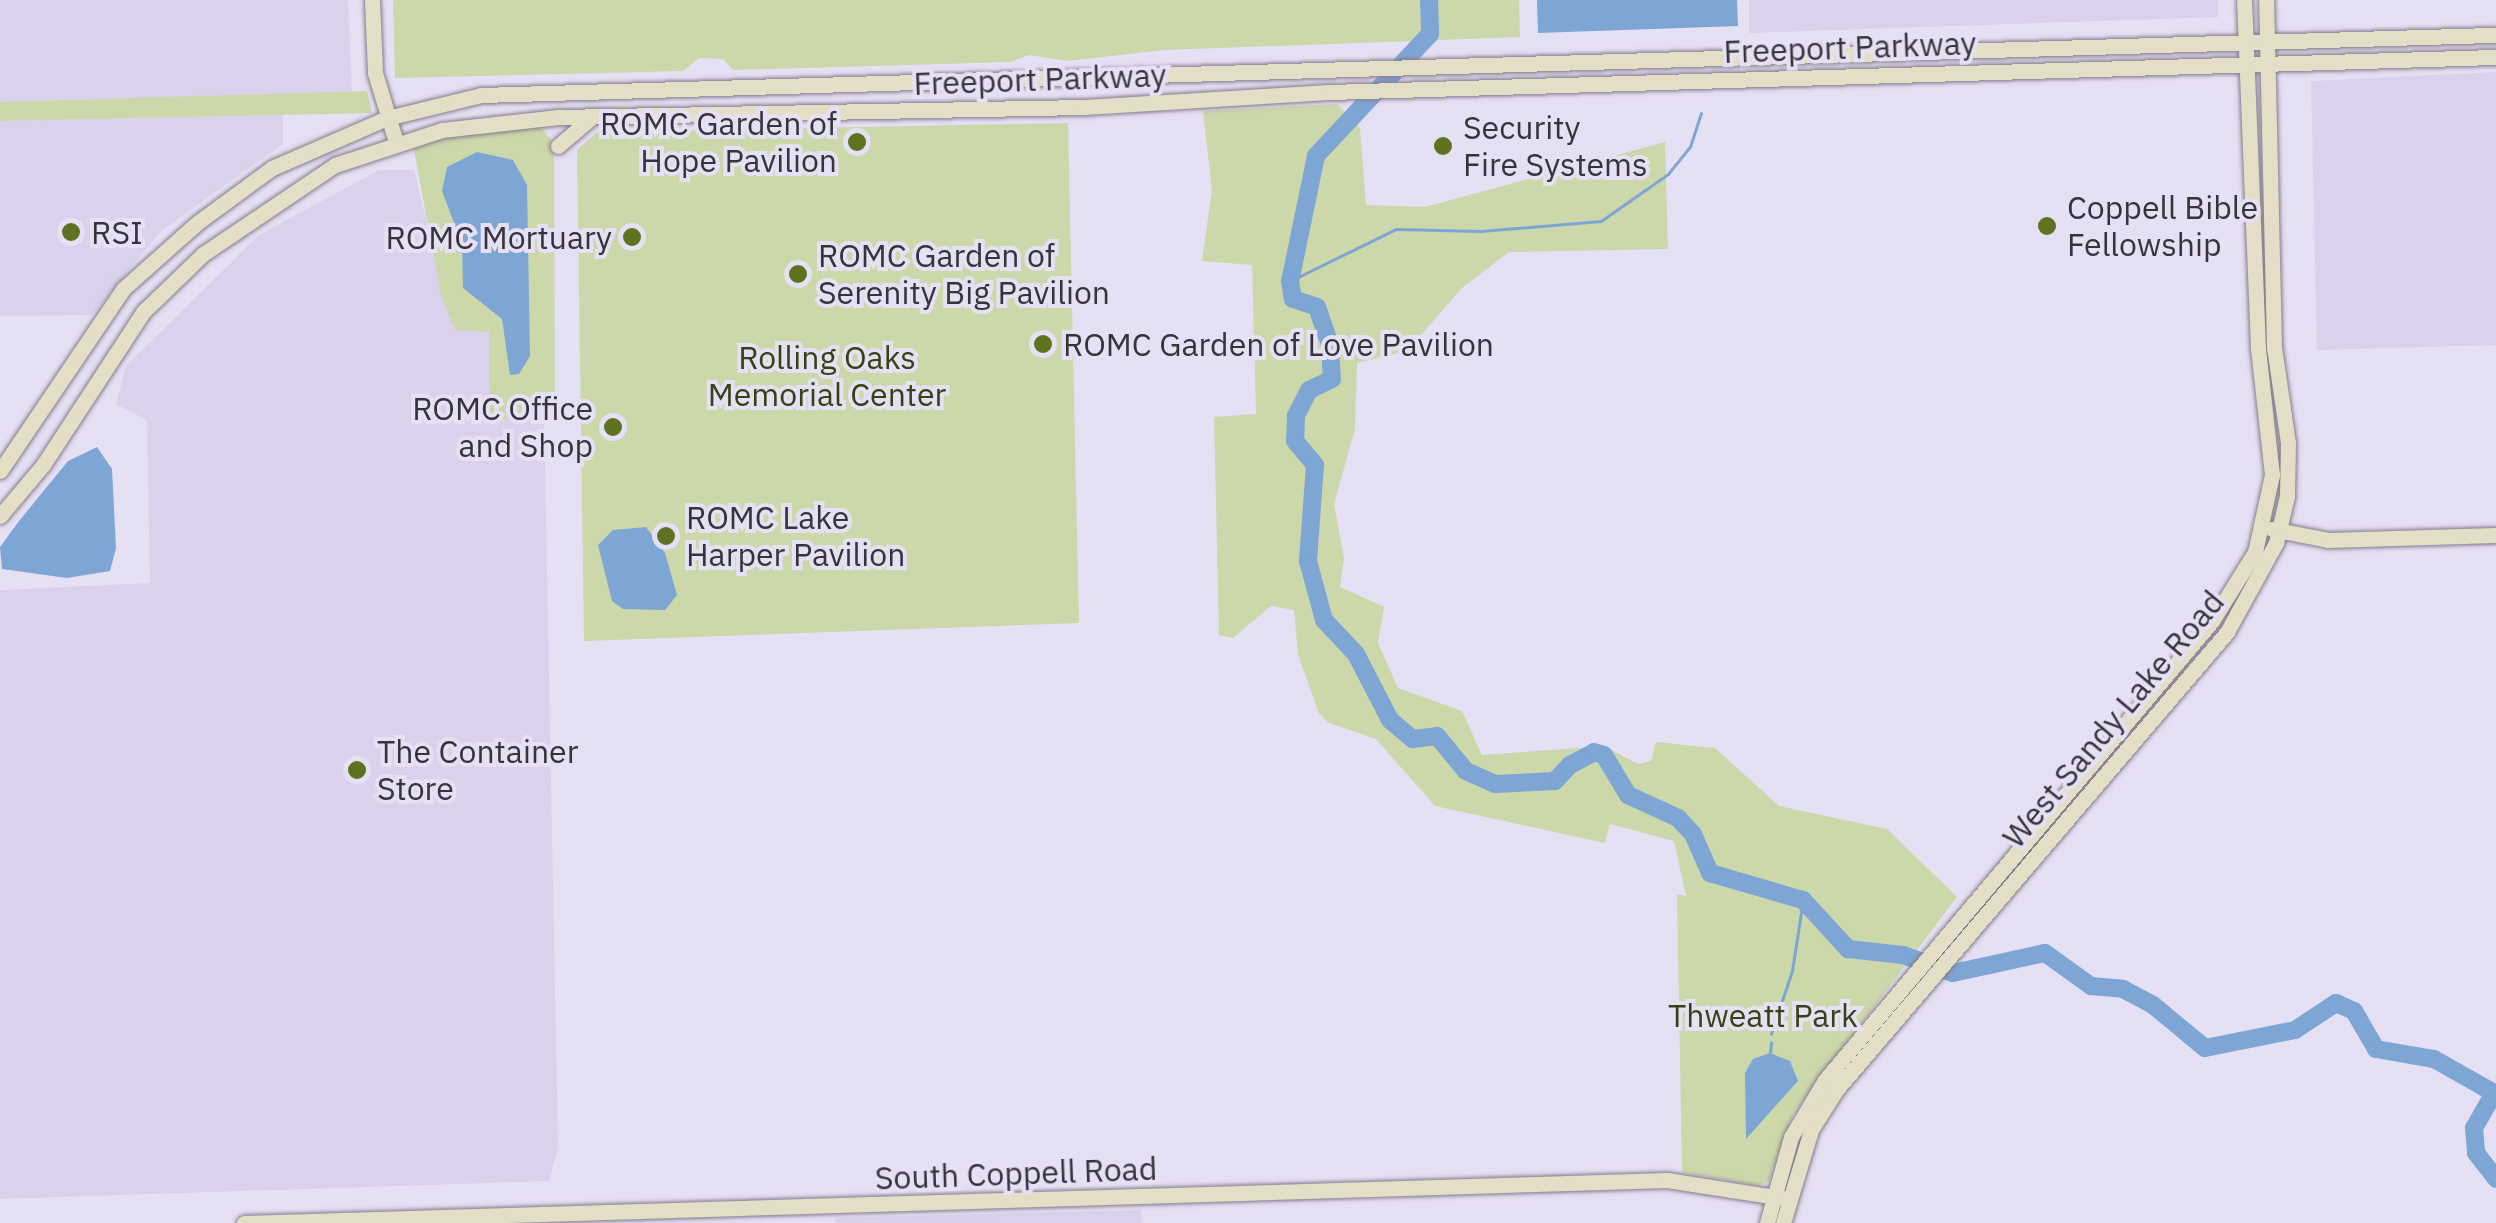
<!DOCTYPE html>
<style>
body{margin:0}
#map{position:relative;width:2496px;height:1223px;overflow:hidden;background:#e6e0f4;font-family:"IBM Plex Sans",sans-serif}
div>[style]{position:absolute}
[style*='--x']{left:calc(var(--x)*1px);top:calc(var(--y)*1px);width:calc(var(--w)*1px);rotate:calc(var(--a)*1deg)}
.built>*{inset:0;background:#dad1ec}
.green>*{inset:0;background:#ccd7aa}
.water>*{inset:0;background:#7ea6d5}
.stream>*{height:2.5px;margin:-1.25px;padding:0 1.25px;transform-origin:1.25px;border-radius:1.25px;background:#7ea6d5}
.river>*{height:18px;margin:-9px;padding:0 9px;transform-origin:9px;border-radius:9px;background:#7ea6d5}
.roads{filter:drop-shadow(0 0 2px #827c8d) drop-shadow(0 0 2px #827c8d)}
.secondary>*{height:15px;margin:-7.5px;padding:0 7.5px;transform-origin:7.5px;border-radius:7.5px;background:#e3dec5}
.dots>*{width:28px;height:28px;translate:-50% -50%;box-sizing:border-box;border:5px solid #e6e0f4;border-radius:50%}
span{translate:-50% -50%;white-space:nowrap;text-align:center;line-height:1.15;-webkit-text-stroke:8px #e6e0f4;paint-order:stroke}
.street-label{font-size:32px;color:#36333b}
.poi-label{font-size:32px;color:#36333b}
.right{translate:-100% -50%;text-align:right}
.left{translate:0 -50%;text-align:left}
.park-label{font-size:32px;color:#384114}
</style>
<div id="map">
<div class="built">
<i style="clip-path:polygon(0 0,348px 0,352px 92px,0 102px)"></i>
<i style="clip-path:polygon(1749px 0,2218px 0,2218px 17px,1749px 33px)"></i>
<i style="clip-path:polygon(2496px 72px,2496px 345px,2317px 350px,2311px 81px)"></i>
<i style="clip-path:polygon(283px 115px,283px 144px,161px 231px,92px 315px,0 316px,0 121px)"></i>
<i style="clip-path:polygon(379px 170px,414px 170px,429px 231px,490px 332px,490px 418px,544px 417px,558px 1148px,549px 1181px,0 1199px,0 590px,150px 583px,147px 420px,116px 404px,126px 366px,259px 235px)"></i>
<i style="clip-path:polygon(1141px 1210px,1142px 1223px,835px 1223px,835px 1218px)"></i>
</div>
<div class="green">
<i style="clip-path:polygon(393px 0,1519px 0,1520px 37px,1164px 50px,1068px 61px,1029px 55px,1010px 62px,733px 70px,723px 59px,699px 58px,683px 71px,395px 78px)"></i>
<i style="clip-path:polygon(367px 91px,372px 113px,0 121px,0 102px)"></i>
<i style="clip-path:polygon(1337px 104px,1360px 128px,1366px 205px,1425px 207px,1665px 142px,1668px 249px,1509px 252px,1462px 288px,1407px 351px,1357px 363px,1355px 429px,1334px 504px,1344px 558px,1340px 587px,1384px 607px,1378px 643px,1398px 688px,1462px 711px,1482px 755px,1604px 746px,1638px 764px,1651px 761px,1656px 742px,1715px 748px,1779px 806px,1887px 829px,1957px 897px,1793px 1114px,1769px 1181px,1758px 1186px,1682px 1172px,1677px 894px,1686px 896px,1674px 841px,1610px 824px,1605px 843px,1435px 806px,1376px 739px,1329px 723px,1319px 713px,1298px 655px,1294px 610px,1271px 606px,1233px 638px,1219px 635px,1214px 417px,1256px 414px,1252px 265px,1202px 261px,1212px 190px,1203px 111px)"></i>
<i style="clip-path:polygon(1068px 123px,1079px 623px,584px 641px,577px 150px,597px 132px)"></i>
<i style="clip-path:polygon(541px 127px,554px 144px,555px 417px,490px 419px,489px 332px,455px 330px,441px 295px,414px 150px,430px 139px)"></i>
</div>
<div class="water">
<i style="clip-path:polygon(1537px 0,1737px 0,1738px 26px,1538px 33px)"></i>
<i style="clip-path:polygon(477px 152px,513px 160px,527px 185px,530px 356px,519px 374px,510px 375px,502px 319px,463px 288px,462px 244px,442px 191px,447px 167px)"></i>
<i style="clip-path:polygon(97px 447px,112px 469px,116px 548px,110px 571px,67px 578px,2px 569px,0 547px,19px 521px,68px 461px)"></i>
<i style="clip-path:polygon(646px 527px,665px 553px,677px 595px,665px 610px,623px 609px,612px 601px,598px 545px,613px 530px)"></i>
<i style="clip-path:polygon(1770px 1053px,1790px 1061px,1798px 1081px,1746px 1139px,1745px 1073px,1753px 1059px)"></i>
</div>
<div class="stream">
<i style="--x:1290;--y:281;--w:118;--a:-26.1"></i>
<i style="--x:1396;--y:229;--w:85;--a:1.3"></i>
<i style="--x:1481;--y:231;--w:120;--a:-4.8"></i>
<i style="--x:1601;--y:221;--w:82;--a:-35"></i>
<i style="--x:1668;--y:174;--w:35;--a:-51"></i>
<i style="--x:1690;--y:147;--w:35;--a:-72"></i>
<i style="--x:1771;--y:1034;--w:66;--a:-71.6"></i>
<i style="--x:1792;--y:971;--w:72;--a:-81.2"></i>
<i style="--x:1770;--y:1053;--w:10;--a:-84"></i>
</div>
<div class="river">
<i style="--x:1429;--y:0;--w:34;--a:88"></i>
<i style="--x:1430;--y:34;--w:167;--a:133.1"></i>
<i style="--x:1316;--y:156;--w:128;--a:101.7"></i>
<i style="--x:1290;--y:281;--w:18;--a:81"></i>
<i style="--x:1293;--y:299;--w:25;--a:18"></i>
<i style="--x:1317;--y:307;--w:39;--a:71"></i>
<i style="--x:1330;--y:344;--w:35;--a:87"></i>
<i style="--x:1332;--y:379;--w:25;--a:154"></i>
<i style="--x:1309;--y:390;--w:29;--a:117"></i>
<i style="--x:1296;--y:416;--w:25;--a:92"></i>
<i style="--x:1295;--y:441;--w:31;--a:50"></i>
<i style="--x:1315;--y:465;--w:96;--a:94.2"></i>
<i style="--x:1308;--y:561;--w:61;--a:74.8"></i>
<i style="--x:1324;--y:620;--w:47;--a:46.7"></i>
<i style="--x:1356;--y:654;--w:74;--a:62.7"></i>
<i style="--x:1390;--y:720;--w:30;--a:40"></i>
<i style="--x:1413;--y:739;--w:24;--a:-7"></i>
<i style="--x:1437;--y:736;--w:45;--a:50.4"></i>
<i style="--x:1466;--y:771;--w:32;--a:24"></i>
<i style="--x:1495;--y:784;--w:60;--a:-2.9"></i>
<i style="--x:1555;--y:781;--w:22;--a:-47"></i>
<i style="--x:1570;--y:765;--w:27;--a:-28"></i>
<i style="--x:1594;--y:752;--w:10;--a:17"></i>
<i style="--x:1604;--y:755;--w:47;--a:59"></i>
<i style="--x:1628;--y:795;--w:55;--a:24.7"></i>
<i style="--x:1678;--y:818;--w:22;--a:47"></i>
<i style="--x:1693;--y:834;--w:43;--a:66.4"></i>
<i style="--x:1710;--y:873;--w:97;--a:16.2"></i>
<i style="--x:1803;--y:900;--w:67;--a:47.4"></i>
<i style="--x:1848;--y:949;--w:55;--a:6.2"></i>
<i style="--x:1903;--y:955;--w:53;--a:19.8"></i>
<i style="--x:1953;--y:973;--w:94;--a:-12.3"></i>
<i style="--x:2045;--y:953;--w:57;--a:35.7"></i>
<i style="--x:2091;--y:986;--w:32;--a:5"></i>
<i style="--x:2123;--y:989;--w:34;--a:28"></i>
<i style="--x:2153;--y:1005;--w:67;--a:39.6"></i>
<i style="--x:2205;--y:1048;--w:92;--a:-11.3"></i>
<i style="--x:2295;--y:1030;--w:49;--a:-33.4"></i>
<i style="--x:2336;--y:1003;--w:20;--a:24"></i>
<i style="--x:2354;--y:1011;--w:44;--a:59.9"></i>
<i style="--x:2376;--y:1049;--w:59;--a:9.8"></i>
<i style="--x:2434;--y:1059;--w:69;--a:29.5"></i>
<i style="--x:2494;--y:1093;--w:40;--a:119.7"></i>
<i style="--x:2474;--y:1128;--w:25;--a:85"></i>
<i style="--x:2476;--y:1153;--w:33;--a:52"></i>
</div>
<div class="roads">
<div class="secondary">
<i style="--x:372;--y:0;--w:73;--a:87.6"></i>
<i style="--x:375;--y:73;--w:72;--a:73.1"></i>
<i style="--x:558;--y:146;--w:45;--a:-40.5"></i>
<i style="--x:0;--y:471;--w:220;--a:-55.9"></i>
<i style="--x:123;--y:289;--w:99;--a:-41.7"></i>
<i style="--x:197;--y:223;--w:93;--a:-36.3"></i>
<i style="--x:272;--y:168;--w:125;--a:-23.5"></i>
<i style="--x:387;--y:118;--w:97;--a:-13.7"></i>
<i style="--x:481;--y:95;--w:2016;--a:-1.71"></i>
<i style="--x:0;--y:516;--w:67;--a:-49.9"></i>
<i style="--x:43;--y:465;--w:183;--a:-56.8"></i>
<i style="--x:143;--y:312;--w:83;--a:-44"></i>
<i style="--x:203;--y:254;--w:159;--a:-34"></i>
<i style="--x:335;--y:165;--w:113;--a:-18.1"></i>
<i style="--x:442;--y:130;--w:117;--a:-6.4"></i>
<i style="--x:558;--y:117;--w:526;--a:-1.09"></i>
<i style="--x:1084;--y:107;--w:245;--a:-3.5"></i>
<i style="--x:1329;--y:92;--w:1168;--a:-1.72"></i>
<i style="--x:2272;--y:529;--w:57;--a:11.1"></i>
<i style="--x:2328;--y:540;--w:168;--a:-1.7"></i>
<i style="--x:244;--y:1223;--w:1424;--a:-1.73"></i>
<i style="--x:1667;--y:1180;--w:122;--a:8.9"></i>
<i style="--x:1767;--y:1223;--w:89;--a:-74.4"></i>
<i style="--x:1791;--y:1137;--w:66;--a:-59.2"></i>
<i style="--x:1825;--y:1080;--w:600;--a:-49.86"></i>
<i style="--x:2212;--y:621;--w:81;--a:-58.1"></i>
<i style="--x:2255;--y:552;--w:79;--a:-77.6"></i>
<i style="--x:2272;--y:475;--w:128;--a:-96.3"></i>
<i style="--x:2258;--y:348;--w:348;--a:-92.3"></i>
<i style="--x:1783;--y:1223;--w:97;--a:-73.2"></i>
<i style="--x:1811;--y:1130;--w:49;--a:-57.6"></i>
<i style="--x:1837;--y:1089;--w:601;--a:-49.52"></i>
<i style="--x:2227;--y:632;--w:102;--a:-61.2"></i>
<i style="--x:2276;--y:543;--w:48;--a:-76.8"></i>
<i style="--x:2287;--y:496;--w:53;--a:-88.9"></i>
<i style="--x:2288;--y:443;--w:97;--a:-98.3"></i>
<i style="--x:2274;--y:347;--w:347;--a:-91.3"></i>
</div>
</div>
<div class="dots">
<i style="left:857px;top:142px;background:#5f7220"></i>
<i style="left:1443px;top:146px;background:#5f7220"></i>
<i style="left:2047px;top:226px;background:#5f7220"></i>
<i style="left:71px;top:232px;background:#5f7220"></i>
<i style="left:632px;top:237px;background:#5f7220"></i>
<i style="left:798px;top:274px;background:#5f7220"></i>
<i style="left:1043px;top:344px;background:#5f7220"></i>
<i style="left:613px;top:427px;background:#5f7220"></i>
<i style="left:666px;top:536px;background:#5f7220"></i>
<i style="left:357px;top:770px;background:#5f7220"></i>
</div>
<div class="street-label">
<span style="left:1850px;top:47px;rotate:-2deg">Freeport Parkway</span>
<span style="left:1040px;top:79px;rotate:-2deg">Freeport Parkway</span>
<span style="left:2113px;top:719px;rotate:-50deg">West Sandy Lake Road</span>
<span style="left:1016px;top:1173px;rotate:-2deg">South Coppell Road</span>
</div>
<div class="poi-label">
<span class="right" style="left:837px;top:142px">ROMC Garden of<br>Hope Pavilion</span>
<span class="left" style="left:1463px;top:146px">Security<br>Fire Systems</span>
<span class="left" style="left:2067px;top:226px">Coppell Bible<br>Fellowship</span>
<span class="left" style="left:91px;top:232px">RSI</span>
<span class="right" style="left:612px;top:237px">ROMC Mortuary</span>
<span class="left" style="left:818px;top:274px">ROMC Garden of<br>Serenity Big Pavilion</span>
<span class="left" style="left:1063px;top:344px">ROMC Garden of Love Pavilion</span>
<span class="right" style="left:593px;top:427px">ROMC Office<br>and Shop</span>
<span class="left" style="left:686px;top:536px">ROMC Lake<br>Harper Pavilion</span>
<span class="left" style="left:377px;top:770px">The Container<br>Store</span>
</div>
<div class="park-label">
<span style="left:827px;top:376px">Rolling Oaks<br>Memorial Center</span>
<span style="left:1763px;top:1015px">Thweatt Park</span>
</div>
</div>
